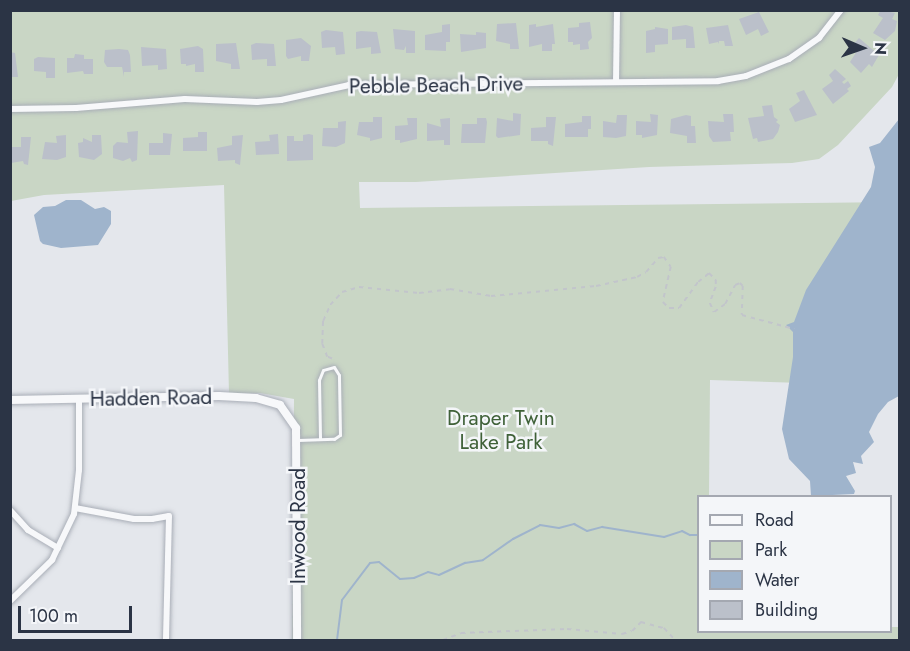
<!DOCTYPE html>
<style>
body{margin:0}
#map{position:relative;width:910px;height:651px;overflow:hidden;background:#e4e7ec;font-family:Jost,sans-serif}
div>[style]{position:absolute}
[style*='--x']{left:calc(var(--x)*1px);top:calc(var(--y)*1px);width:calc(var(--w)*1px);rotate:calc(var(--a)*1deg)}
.green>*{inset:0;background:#c9d6c5}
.water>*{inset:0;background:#9fb4cc}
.stream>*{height:2px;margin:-1px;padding:0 1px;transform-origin:1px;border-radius:1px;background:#9fb4cc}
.building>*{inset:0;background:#bbc0ca}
.path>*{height:1.5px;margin-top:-0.75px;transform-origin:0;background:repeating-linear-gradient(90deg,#c2c5cb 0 4.5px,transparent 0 9px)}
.roads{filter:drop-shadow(0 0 2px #a9aeb7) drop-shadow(0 0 2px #a9aeb7)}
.service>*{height:3px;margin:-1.5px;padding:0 1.5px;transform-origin:1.5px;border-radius:1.5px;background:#f7f8fa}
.minor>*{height:6px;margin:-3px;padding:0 3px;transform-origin:3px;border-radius:3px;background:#f7f8fa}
.tertiary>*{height:8px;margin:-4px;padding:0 4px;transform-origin:4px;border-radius:4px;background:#f7f8fa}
span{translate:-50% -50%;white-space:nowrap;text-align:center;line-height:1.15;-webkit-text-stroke:5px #f4f6f9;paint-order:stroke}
.street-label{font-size:21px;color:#2b3445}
.park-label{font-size:21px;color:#3f6138}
.frame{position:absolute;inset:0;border:12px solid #2b3445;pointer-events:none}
.legend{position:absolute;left:697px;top:495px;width:195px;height:138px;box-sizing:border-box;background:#f4f6f9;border:2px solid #a4a8b1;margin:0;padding:8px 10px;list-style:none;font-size:18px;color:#2b3445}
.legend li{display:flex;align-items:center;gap:12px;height:30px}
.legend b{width:30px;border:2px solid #a4a8b1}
.north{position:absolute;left:832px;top:18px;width:60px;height:60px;-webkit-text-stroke:4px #f4f6f9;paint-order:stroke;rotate:92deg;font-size:16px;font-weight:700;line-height:24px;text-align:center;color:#2b3445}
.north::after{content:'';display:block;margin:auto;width:21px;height:27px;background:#2b3445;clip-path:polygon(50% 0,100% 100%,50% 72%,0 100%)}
.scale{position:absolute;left:18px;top:606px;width:114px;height:27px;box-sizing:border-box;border:3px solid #2b3445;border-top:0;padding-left:8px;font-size:18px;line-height:21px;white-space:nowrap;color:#2b3445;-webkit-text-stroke:4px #f4f6f9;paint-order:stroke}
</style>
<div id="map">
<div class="green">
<i style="clip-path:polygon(11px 11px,899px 11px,899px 74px,892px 87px,838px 145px,819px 159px,792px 163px,649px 167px,416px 182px,359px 182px,360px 208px,899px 202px,899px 386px,710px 380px,709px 496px,698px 496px,698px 632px,890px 632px,891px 627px,899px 627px,899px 640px,292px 640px,294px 399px,260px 393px,229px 394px,224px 185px,44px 195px,11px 201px)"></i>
</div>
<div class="water">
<i style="clip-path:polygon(899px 119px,899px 396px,888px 402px,878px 414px,869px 432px,874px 442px,861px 456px,863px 464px,853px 462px,856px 473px,846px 476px,855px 491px,854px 494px,811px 496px,810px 481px,789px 459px,782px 429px,793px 357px,793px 332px,786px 325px,794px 322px,806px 290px,871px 187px,875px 167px,869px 147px,880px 143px)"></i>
<i style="clip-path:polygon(66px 200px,81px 200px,95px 209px,104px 207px,111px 211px,111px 224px,98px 245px,61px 248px,43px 244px,40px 241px,34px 215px,43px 207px,55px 206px)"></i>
</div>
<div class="stream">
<i style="--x:337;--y:640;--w:40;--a:-82.9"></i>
<i style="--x:342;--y:600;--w:46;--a:-52.9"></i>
<i style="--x:370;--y:563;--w:9;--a:-6"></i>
<i style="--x:379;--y:562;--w:27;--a:39"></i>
<i style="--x:400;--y:579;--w:14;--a:-4"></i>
<i style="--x:414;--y:578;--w:15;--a:-23"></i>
<i style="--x:428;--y:572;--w:11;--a:15"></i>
<i style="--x:439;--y:575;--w:29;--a:-25"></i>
<i style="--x:465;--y:563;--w:18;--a:-9"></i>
<i style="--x:483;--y:560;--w:37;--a:-35"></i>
<i style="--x:513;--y:539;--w:30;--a:-27"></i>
<i style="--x:540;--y:525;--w:19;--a:9"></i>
<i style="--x:559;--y:528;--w:16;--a:-15"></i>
<i style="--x:574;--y:524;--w:15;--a:28"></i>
<i style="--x:587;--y:531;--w:16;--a:-15"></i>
<i style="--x:602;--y:527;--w:63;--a:9.2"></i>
<i style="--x:664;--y:537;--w:19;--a:-18"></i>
<i style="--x:682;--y:531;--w:9;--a:27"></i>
<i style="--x:690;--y:535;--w:8;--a:0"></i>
</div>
<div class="building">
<i style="clip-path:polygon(881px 10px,895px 13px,892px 19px,897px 21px,895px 31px,885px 40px,873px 33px,883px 18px,878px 15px)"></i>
<i style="clip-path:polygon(759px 12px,769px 32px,761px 36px,758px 29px,746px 35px,739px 19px)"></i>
<i style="clip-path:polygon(590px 22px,592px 38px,588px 42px,589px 49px,580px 50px,580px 44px,573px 45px,573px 42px,568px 42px,568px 28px,579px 27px,579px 23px)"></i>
<i style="clip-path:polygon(516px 23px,519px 49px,510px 49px,510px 44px,496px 41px,497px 24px)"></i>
<i style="clip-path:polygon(450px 24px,450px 42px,446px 42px,446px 51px,425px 50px,425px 35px,442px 32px,442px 25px)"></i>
<i style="clip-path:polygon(536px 24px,536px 27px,553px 24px,555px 44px,552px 44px,552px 51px,542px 51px,542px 44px,529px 47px,529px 25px)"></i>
<i style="clip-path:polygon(686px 25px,693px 27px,695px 48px,686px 48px,686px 39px,672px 40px,672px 27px)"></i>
<i style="clip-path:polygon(728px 25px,733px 46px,725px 46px,724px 41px,719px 41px,719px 44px,718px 42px,709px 44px,706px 28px)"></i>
<i style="clip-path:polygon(655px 27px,668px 29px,668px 44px,655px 45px,655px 52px,646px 53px,646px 31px,655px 29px)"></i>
<i style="clip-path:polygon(393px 29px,415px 31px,415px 53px,406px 53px,406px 46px,404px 50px,395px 49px)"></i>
<i style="clip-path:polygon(326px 30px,343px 32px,345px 54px,336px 55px,335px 47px,322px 48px,321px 32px)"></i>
<i style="clip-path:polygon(361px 31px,377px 32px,381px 53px,371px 54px,371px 47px,356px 49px,356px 32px)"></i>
<i style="clip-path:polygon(476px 32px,486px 33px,486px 48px,461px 52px,460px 34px,476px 35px)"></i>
<i style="clip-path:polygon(301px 38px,311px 46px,309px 61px,301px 61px,301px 56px,288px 59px,286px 56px,286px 40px)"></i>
<i style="clip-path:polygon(859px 38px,879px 55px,872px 67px,869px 64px,861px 73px,850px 62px,857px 51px,852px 46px)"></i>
<i style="clip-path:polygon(236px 43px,240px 69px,231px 69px,231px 64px,216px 61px,216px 44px)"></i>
<i style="clip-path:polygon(256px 43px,274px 44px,276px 66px,267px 66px,267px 59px,252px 60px,251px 45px)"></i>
<i style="clip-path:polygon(198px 46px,203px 49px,204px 72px,195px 72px,195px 64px,186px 66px,186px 64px,181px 64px,180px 49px)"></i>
<i style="clip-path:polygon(141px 47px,166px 49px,167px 69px,158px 70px,158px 65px,142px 66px)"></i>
<i style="clip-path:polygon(119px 49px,128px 50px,130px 55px,131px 72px,124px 72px,124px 77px,122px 67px,107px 67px,104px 62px,105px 50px)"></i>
<i style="clip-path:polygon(10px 52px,15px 53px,18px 77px,10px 77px)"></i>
<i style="clip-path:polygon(75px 54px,84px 55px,84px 59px,93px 59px,93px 74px,84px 74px,83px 71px,67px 73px,67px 58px,74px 58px)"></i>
<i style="clip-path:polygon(38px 57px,55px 58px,55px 78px,46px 78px,46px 72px,34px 71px,34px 59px)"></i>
<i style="clip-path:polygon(835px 69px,846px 79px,842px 82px,844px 84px,848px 81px,851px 86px,847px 89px,849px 91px,833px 104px,822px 89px,833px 81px,829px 75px)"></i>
<i style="clip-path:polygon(804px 90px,817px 115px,795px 122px,789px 109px,800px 101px,796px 93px)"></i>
<i style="clip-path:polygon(772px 105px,774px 117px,778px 120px,776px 122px,780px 125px,778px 132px,773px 139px,758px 142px,757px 138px,753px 139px,748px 118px,764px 116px,762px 106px)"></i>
<i style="clip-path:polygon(513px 113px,521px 114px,520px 135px,498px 138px,496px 136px,497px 118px,513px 121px)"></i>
<i style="clip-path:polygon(650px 114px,658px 115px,657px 135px,642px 138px,642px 135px,636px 135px,636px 121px,651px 122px)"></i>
<i style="clip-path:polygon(723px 114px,733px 114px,734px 132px,730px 132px,731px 141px,713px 142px,709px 136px,708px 121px,724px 122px)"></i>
<i style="clip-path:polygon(617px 115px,627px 115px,626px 136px,616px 138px,603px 137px,603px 121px,616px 123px)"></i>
<i style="clip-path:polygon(686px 115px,691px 116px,691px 126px,695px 126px,696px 143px,687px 143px,687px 136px,670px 133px,671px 119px)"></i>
<i style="clip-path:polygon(582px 116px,591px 116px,591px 129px,588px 129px,588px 137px,565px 137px,565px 124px,582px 122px)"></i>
<i style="clip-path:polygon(373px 117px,382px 117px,382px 138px,370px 141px,370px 138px,357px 135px,359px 122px,373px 122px)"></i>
<i style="clip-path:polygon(546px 117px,556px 117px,553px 146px,548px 144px,548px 141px,531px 141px,531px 128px,546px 127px)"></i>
<i style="clip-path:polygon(407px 118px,417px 118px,417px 139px,400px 143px,400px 140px,395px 140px,395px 126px,408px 125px)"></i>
<i style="clip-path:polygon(450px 118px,450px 145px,444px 145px,444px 140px,427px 141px,427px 123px,441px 127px,440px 119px)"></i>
<i style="clip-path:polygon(477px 118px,486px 118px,487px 122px,485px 143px,461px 143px,462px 124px,477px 124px)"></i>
<i style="clip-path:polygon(346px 121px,345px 143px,336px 147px,322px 146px,323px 128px,338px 128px,338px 122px)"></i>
<i style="clip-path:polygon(138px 131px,137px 160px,132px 162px,130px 158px,123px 161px,113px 158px,113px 146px,117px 142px,128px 143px,127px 132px)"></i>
<i style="clip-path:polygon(198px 132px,207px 132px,207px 151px,183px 151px,183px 138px,198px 137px)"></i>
<i style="clip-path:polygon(163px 133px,172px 134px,170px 155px,149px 155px,149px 143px,163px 143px)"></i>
<i style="clip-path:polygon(278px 134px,279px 154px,256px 155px,255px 142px,270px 141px,269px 135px)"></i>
<i style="clip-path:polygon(309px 134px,313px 135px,313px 160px,287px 161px,287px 136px,294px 136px,294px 141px,303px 141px,303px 135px)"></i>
<i style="clip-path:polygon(66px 135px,66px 157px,57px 160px,42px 159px,45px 142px,57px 143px,56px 136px)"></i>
<i style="clip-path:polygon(92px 135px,101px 135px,102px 154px,94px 160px,79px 157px,78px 143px,83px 142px,83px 138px,92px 142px)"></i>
<i style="clip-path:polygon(243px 135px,240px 165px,235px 163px,235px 160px,218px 161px,217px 148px,232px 145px,232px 136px)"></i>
<i style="clip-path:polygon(21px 137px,31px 137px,28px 165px,24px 164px,23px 161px,11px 163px,10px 147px,21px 147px)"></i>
</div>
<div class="path">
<i style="--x:332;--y:359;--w:5;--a:-158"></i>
<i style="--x:327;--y:357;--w:14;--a:-111"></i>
<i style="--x:322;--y:344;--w:23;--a:-88"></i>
<i style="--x:323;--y:321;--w:17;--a:-66"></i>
<i style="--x:330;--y:305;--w:18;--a:-47"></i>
<i style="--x:342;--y:292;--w:18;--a:-16"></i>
<i style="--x:359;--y:287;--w:60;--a:5.7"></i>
<i style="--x:419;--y:293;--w:31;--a:-7"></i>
<i style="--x:450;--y:289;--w:42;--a:9.7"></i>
<i style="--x:491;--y:296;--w:105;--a:-5.4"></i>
<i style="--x:596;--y:286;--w:42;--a:-12.4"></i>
<i style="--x:637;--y:277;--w:10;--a:-29"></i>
<i style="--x:646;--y:272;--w:18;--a:-49"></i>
<i style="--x:658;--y:258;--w:6;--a:-9"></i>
<i style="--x:664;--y:257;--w:12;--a:55"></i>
<i style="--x:671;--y:267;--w:36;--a:103"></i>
<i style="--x:663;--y:302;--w:8;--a:45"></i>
<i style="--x:669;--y:308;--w:10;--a:0"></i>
<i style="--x:679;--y:308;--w:32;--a:-54"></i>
<i style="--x:698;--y:282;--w:14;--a:-39"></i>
<i style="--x:709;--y:273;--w:10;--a:45"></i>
<i style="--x:716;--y:280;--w:7;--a:90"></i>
<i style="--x:716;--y:287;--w:17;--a:111"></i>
<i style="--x:710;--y:303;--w:10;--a:66"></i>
<i style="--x:714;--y:312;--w:14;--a:-36"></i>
<i style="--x:725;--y:304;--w:21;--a:-62"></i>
<i style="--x:735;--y:285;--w:5;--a:-22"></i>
<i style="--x:740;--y:283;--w:4;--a:45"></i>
<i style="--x:743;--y:286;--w:29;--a:92"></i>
<i style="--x:742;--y:315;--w:54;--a:15.1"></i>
<i style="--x:443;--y:640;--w:19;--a:-21"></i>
<i style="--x:461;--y:633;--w:106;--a:-2.2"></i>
<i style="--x:567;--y:629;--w:55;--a:5.2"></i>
<i style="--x:622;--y:634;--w:10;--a:-17"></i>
<i style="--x:632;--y:631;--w:13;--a:-45"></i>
<i style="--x:641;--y:622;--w:24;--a:15"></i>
<i style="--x:664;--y:628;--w:16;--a:47"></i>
</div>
<div class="roads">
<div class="service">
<i style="--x:298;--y:440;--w:36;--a:-2"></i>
<i style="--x:334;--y:439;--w:7;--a:-34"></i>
<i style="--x:340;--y:435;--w:60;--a:-91"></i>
<i style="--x:339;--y:375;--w:9;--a:-122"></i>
<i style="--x:334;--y:367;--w:11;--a:165"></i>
<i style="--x:323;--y:370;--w:11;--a:112"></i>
<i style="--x:319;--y:380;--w:59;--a:89"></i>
</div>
<div class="minor">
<i style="--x:616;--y:82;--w:72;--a:-89.2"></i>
<i style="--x:10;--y:109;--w:66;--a:-0.9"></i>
<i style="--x:76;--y:108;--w:109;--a:-4.7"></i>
<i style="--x:185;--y:99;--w:72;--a:2.4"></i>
<i style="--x:257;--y:102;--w:24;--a:-5"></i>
<i style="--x:281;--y:100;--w:70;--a:-12.4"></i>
<i style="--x:349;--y:85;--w:369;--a:-0.6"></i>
<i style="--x:718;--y:81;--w:28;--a:-10"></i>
<i style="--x:746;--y:76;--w:46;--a:-21.6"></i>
<i style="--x:789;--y:59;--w:37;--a:-35"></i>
<i style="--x:819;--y:38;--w:36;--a:-52"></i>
<i style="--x:75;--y:508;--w:60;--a:10.6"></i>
<i style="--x:134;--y:519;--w:18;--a:0"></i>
<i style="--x:152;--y:519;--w:17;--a:-10"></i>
<i style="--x:169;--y:516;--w:124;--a:91.4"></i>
<i style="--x:10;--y:510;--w:27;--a:48"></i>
<i style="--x:28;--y:530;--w:35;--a:31"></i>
<i style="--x:10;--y:601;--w:59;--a:-44.3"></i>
<i style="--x:52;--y:560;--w:51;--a:-64.4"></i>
<i style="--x:74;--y:514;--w:44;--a:-83.5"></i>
<i style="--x:79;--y:470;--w:70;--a:-90"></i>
</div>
<div class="tertiary">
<i style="--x:10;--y:400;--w:209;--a:-1.1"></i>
<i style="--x:219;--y:396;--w:37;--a:3"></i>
<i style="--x:256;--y:398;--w:25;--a:16"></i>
<i style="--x:280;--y:405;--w:28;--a:55"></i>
<i style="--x:296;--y:428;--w:212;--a:89.7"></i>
</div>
</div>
<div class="street-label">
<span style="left:436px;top:85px;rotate:-1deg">Pebble Beach Drive</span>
<span style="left:151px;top:398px;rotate:-1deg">Hadden Road</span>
<span style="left:298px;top:526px;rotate:-90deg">Inwood Road</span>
</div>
<div class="park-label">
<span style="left:501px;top:430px">Draper Twin<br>Lake Park</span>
</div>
<div class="frame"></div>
<ul class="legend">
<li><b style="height:8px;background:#f7f8fa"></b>Road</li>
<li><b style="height:16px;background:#c9d6c5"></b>Park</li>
<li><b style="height:16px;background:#9fb4cc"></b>Water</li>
<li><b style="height:16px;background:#bbc0ca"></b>Building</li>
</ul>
<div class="north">N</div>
<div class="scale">100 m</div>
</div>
